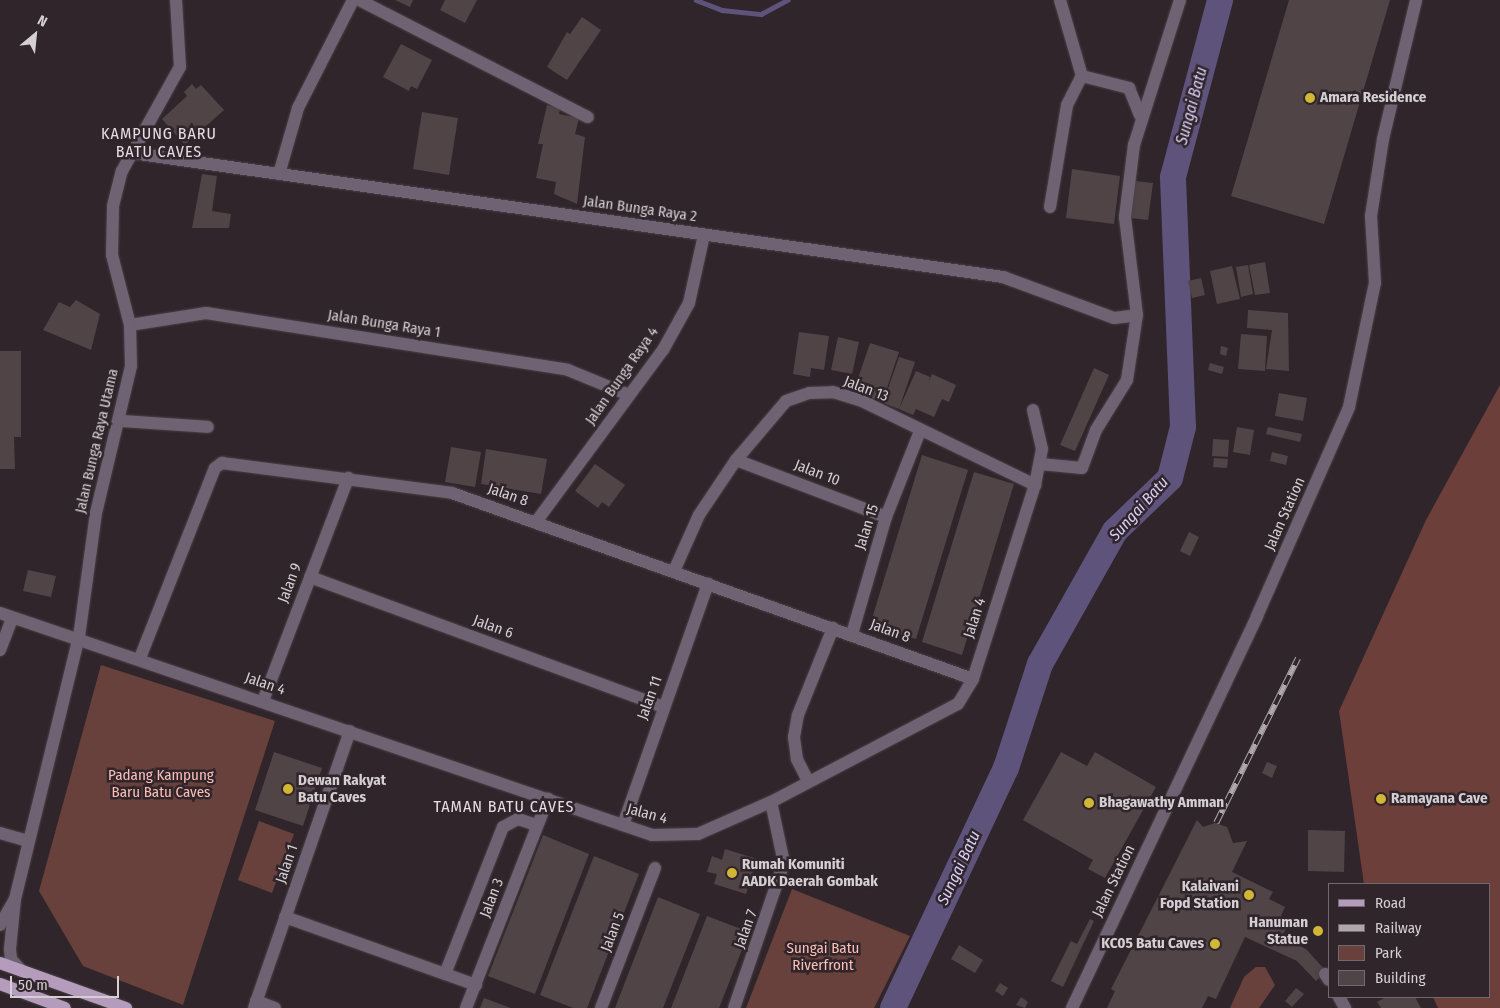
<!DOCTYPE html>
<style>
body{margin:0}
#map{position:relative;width:1500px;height:1008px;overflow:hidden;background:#2f252b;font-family:"Fira Sans Condensed",sans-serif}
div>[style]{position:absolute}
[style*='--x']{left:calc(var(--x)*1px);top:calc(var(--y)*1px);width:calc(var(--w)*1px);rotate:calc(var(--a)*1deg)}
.green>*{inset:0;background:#68413c}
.forest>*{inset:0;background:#6c3f3a}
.stream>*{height:4.5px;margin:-2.25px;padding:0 2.25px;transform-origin:2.25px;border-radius:2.25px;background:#5d537b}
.river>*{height:26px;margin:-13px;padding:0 13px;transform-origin:13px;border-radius:13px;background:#5d537b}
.building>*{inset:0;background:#504446}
.roads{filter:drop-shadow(0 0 1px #4a4046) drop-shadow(0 0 1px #4a4046)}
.minor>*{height:12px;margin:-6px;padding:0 6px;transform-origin:6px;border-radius:6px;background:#6f6272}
.major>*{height:12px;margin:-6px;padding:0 6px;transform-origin:6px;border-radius:6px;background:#b59cbd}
.rail>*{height:5.5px;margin-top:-2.75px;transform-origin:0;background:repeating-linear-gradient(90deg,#2f252b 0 11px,#aea8ac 0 22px);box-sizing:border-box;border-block:1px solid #aea8ac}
.dots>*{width:14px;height:14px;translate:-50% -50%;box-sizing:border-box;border:2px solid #2f252b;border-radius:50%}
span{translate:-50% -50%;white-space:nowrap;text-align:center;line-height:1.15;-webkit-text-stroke:5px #2f252b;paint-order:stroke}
.poi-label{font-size:15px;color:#d5cfd3;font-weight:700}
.left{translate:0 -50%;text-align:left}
.right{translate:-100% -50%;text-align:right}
.street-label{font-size:15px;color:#d5cfd3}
.park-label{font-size:15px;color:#ffbeb6}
.water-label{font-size:16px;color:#d9d0fa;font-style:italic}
.neighbourhood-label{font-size:16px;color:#e8dbe3;letter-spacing:1px}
.legend{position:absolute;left:1328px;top:883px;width:162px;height:115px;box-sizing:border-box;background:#2f252b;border:1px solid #71696e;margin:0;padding:6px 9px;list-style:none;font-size:15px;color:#d5cfd3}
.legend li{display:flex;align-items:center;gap:10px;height:25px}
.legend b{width:25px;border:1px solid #71696e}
.north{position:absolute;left:10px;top:10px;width:50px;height:50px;-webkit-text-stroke:4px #2f252b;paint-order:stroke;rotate:28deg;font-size:14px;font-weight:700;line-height:20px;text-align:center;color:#d5cfd3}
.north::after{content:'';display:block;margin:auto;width:18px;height:22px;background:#d5cfd3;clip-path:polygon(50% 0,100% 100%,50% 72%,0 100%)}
.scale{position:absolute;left:10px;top:976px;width:109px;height:22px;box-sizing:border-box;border:2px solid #d5cfd3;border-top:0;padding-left:6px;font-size:15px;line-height:18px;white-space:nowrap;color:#d5cfd3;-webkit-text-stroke:4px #2f252b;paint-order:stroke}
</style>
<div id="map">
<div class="green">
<i style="clip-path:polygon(101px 665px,275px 721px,183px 1005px,83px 966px,39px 891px)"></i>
<i style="clip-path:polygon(259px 821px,294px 834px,272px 893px,238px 880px)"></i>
<i style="clip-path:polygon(792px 889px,910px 936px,874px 1008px,746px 1008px)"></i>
<i style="clip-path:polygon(1265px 967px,1275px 985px,1259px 1008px,1230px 1008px,1244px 977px,1256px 967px)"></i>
</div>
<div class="forest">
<i style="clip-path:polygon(1500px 385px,1500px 1008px,1438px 1008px,1433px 997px,1489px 997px,1489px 884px,1364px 884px,1339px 711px,1426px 520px)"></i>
</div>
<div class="stream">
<i style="--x:696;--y:0;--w:28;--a:21"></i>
<i style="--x:722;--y:10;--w:39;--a:6"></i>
<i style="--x:761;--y:14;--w:30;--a:-28"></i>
</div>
<div class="river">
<i style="--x:893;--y:1008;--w:265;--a:-64.8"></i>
<i style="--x:1006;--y:768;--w:109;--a:-71.9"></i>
<i style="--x:1040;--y:664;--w:153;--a:-60.6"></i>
<i style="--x:1115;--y:531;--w:76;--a:-43.9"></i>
<i style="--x:1170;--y:478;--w:53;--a:-75.7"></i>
<i style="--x:1183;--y:427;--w:250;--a:-92.3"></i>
<i style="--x:1173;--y:177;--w:183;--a:-75.1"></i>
</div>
<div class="building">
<i style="clip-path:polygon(395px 0,413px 0,410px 7px)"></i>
<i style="clip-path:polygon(445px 0,477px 0,465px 23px,440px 10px)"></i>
<i style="clip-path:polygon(1289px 0,1390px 0,1324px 224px,1231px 196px)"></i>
<i style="clip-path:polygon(582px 17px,601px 30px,567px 80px,547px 67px,567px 32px,570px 34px)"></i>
<i style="clip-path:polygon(401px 44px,432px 60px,417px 89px,411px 86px,409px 91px,383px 77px)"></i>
<i style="clip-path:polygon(192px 84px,196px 89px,201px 85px,224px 110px,185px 145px,162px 119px,187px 96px,184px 92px)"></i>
<i style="clip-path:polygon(547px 105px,560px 108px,559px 114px,579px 118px,575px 134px,585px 137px,577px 204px,554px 194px,556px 182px,536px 178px,543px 144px,538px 144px)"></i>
<i style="clip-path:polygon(422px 112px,458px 118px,449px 175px,413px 169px)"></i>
<i style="clip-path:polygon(1072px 169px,1120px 176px,1114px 224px,1066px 218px)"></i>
<i style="clip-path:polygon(202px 174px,217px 176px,212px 211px,231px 214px,229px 228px,192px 228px)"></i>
<i style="clip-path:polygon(1135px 181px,1153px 183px,1148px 220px,1131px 218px)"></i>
<i style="clip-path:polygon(1265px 262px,1270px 293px,1255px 295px,1249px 265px)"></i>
<i style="clip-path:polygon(1248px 265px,1253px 294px,1241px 297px,1236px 267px)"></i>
<i style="clip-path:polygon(1232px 266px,1240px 299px,1217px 304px,1210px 271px)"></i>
<i style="clip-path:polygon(1201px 278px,1205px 295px,1192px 298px,1188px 281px)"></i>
<i style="clip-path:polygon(76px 300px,100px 314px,91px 350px,43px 330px,59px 302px,70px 307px)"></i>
<i style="clip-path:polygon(1248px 310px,1288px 313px,1289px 371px,1266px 369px,1272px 330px,1247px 328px)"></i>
<i style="clip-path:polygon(799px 332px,829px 336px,824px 370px,811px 368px,810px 377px,793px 374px)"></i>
<i style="clip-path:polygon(1241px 334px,1267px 336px,1265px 371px,1238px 369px)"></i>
<i style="clip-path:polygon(838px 337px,859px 342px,852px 374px,831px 370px)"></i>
<i style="clip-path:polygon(870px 343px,899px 352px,882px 403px,853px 393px)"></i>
<i style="clip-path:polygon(1221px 346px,1228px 348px,1226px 356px,1220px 354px)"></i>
<i style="clip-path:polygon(0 351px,21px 351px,21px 437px,14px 437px,15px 469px,0 469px)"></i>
<i style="clip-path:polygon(899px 357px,915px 362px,899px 409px,883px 403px)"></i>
<i style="clip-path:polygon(1210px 363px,1224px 367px,1222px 374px,1208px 370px)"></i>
<i style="clip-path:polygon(1094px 368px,1109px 375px,1075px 451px,1060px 445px)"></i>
<i style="clip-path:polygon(916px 371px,930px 377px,928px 383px,932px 374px,956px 385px,949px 402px,942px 399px,934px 417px,916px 409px,913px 415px,899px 409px)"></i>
<i style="clip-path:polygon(1279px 393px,1307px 398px,1303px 421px,1275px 416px)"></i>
<i style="clip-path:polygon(1237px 427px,1254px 430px,1250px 455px,1233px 452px)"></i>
<i style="clip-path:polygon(1268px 427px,1302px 434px,1300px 442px,1266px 434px)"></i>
<i style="clip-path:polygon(1213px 439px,1229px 440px,1228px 457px,1212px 456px)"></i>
<i style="clip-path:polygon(451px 447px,481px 452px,475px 487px,445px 482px)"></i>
<i style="clip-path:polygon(486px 449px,547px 459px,541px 494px,481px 484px)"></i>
<i style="clip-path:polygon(1272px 452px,1288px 456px,1286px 465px,1270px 461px)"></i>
<i style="clip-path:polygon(922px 455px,968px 470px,916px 639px,870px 625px)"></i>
<i style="clip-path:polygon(1214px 458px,1228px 459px,1227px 468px,1213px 467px)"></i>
<i style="clip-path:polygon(595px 464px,625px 485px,609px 507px,602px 502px,598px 508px,575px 491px)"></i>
<i style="clip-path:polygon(974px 472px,1014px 484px,962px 655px,922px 642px)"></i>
<i style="clip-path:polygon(1189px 532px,1199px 537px,1190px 556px,1180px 551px)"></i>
<i style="clip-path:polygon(28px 570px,56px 576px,51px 597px,23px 591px)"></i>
<i style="clip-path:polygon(274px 752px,322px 768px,303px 826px,255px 810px)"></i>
<i style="clip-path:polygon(1061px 752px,1087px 766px,1095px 752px,1156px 787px,1105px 878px,1088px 869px,1093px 860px,1023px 820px)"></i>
<i style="clip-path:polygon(1267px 762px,1277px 766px,1272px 778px,1262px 773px)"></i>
<i style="clip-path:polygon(1197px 820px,1203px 827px,1215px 823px,1227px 827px,1233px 843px,1247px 841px,1232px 872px,1273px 892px,1269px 899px,1285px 907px,1281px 916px,1290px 920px,1282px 937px,1306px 949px,1326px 971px,1316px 981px,1297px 961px,1245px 937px,1216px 999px,1208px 996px,1202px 1008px,1107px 1008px,1115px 991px,1111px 989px)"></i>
<i style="clip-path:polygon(1308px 830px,1345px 831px,1344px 872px,1308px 871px)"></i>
<i style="clip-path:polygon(543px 835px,589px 854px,535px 994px,488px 976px)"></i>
<i style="clip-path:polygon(725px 849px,757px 859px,746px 894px,714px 884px,717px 874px,707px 872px,712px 856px,722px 860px)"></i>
<i style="clip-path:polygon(594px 856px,639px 874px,587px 1008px,573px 1008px,540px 995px)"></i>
<i style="clip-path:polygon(658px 897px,700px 914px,663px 1008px,615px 1008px)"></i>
<i style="clip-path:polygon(707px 916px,749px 932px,719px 1008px,671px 1008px)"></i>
<i style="clip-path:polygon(1090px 919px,1094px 921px,1063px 987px,1051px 981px,1071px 941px,1077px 944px)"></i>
<i style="clip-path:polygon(959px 945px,983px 960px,975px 973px,951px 959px)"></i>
<i style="clip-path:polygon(1000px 983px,1008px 988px,1003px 996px,995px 991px)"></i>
<i style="clip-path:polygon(1296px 988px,1304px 994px,1292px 1007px,1285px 1001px)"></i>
<i style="clip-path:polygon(1021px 997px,1028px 1002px,1025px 1008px,1016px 1005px)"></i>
<i style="clip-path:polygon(1386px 997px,1415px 997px,1421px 1008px,1381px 1008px,1377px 1002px)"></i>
<i style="clip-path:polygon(484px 998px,511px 1008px,480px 1008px)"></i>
</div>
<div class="roads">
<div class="minor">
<i style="--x:359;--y:0;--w:257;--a:27.1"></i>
<i style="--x:1060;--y:0;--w:79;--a:73.9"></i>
<i style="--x:1082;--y:76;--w:49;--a:14.3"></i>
<i style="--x:1129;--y:88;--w:29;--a:68"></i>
<i style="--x:132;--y:153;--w:880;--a:8.1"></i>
<i style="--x:1003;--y:277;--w:118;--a:20.3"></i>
<i style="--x:1114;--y:318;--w:23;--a:-7"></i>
<i style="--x:279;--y:174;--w:69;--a:-73.9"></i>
<i style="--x:298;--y:108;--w:121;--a:-63"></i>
<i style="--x:1050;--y:207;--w:103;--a:-80.5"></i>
<i style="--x:1067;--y:105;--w:33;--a:-63"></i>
<i style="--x:130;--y:325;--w:77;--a:-9"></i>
<i style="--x:206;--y:313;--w:366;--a:8.9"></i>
<i style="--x:568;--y:370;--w:66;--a:22.3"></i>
<i style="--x:121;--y:421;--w:87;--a:3.9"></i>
<i style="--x:736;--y:460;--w:160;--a:20.8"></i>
<i style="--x:1040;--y:464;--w:42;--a:5.4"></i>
<i style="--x:1082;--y:468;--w:40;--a:-69.8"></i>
<i style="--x:1096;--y:430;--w:59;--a:-58.2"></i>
<i style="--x:1127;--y:380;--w:66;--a:-81.3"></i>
<i style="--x:1137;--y:315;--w:99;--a:-97"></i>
<i style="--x:1125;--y:217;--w:73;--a:-82.9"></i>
<i style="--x:1134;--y:145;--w:152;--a:-72.4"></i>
<i style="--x:536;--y:522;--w:214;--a:-53.6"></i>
<i style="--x:663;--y:350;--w:54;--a:-61"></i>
<i style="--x:689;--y:303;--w:70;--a:-77.6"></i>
<i style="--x:674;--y:571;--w:61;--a:-65.9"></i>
<i style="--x:699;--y:515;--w:66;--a:-56.1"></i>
<i style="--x:736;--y:460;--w:77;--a:-49.7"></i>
<i style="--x:786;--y:401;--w:24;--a:-19"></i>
<i style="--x:809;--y:393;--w:24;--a:-2"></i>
<i style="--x:833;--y:392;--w:28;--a:17"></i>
<i style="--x:860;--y:400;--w:195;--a:25.9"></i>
<i style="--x:310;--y:577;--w:377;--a:20.2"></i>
<i style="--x:0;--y:613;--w:689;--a:18.8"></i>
<i style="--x:652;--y:835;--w:46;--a:-1.2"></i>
<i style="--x:698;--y:834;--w:80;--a:-23.7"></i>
<i style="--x:771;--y:802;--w:211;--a:-27.7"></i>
<i style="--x:958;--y:704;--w:29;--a:-59"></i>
<i style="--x:973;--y:679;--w:204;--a:-72.3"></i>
<i style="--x:1035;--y:485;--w:37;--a:-79"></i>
<i style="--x:1042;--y:449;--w:40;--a:-103"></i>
<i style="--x:852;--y:634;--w:122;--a:-73.8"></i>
<i style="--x:886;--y:517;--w:92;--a:-68.4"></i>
<i style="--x:0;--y:650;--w:34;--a:-69"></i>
<i style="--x:140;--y:658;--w:204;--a:-68.5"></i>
<i style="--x:215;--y:468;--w:9;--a:-36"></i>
<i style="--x:222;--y:463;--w:232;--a:7.4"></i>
<i style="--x:452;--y:493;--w:553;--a:19.65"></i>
<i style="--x:263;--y:701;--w:239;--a:-69.1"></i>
<i style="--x:808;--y:781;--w:25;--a:-117"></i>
<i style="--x:797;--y:759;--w:22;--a:-98"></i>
<i style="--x:794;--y:737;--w:22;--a:-80"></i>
<i style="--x:798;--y:715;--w:94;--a:-68.1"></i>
<i style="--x:623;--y:825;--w:256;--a:-70.6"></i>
<i style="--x:0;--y:833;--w:29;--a:16"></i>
<i style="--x:285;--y:917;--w:203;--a:19.6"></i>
<i style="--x:0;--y:925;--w:30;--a:-60"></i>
<i style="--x:22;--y:971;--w:16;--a:-133"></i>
<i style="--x:11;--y:959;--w:10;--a:-96"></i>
<i style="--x:10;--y:949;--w:50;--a:-84.3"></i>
<i style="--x:15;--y:899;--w:270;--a:-76.3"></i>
<i style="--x:79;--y:637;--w:125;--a:-82.2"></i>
<i style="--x:96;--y:513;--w:151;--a:-76.6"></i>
<i style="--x:131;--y:366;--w:41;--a:-91.4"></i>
<i style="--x:130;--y:325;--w:72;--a:-104.4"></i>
<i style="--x:112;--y:255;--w:49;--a:-88.8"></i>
<i style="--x:113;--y:206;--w:36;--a:-76"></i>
<i style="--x:122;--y:171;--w:119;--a:-60.9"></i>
<i style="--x:180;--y:67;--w:67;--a:-93.4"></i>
<i style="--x:445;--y:974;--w:158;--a:-68.5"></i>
<i style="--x:503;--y:827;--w:17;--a:-28"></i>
<i style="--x:518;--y:819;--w:20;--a:18"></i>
<i style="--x:1325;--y:974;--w:7;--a:56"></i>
<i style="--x:1339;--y:997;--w:13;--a:61"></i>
<i style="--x:256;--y:1001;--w:20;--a:20"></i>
<i style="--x:254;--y:1008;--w:293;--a:-70.9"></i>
<i style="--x:466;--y:1008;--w:225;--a:-68.6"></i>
<i style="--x:601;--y:1008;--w:150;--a:-68.9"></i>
<i style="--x:734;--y:1008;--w:153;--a:-71"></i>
<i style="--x:784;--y:863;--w:62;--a:-102"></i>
<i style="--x:1072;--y:1008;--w:433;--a:-64.7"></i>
<i style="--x:1257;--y:616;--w:228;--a:-66.2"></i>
<i style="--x:1349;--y:407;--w:127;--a:-78.2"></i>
<i style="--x:1375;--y:283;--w:67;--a:-93.4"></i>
<i style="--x:1371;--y:216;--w:78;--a:-81.1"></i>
<i style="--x:1383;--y:139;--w:143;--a:-76.6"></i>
</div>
<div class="major">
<i style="--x:0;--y:963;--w:134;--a:19.7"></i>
<i style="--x:0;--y:984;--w:69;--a:20.3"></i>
</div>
</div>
<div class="rail">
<i style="--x:1216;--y:823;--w:184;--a:-63.6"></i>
</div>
<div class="dots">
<i style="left:1310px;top:98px;background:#d2b736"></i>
<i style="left:288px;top:789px;background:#d2b736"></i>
<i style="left:1381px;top:799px;background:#d2b736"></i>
<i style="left:1089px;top:803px;background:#d2b736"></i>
<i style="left:732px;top:873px;background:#d2b736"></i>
<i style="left:1249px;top:895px;background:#d2b736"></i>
<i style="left:1318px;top:931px;background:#d2b736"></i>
<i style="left:1215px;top:944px;background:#d2b736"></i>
</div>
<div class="poi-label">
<span class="left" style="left:1320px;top:98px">Amara Residence</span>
<span class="left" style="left:298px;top:789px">Dewan Rakyat<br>Batu Caves</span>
<span class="left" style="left:1391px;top:799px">Ramayana Cave</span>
<span class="left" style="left:1099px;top:803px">Bhagawathy Amman</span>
<span class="left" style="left:742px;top:873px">Rumah Komuniti<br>AADK Daerah Gombak</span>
<span class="right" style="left:1239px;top:895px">Kalaivani<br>Fopd Station</span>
<span class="right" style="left:1308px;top:931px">Hanuman<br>Statue</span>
<span class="right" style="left:1204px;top:944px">KC05 Batu Caves</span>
</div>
<div class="street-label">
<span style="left:640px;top:209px;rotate:8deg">Jalan Bunga Raya 2</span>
<span style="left:384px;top:324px;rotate:9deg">Jalan Bunga Raya 1</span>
<span style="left:622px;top:376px;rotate:-55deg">Jalan Bunga Raya 4</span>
<span style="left:866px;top:389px;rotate:21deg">Jalan 13</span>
<span style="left:97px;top:441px;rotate:-77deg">Jalan Bunga Raya Utama</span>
<span style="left:817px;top:473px;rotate:21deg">Jalan 10</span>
<span style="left:508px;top:495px;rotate:19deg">Jalan 8</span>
<span style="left:1285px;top:514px;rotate:-66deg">Jalan Station</span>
<span style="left:867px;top:527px;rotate:-72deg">Jalan 15</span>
<span style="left:290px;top:583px;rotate:-69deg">Jalan 9</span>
<span style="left:975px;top:618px;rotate:-72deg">Jalan 4</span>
<span style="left:493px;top:627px;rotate:20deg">Jalan 6</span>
<span style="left:890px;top:631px;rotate:20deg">Jalan 8</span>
<span style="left:265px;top:684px;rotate:19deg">Jalan 4</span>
<span style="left:650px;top:698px;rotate:-70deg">Jalan 11</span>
<span style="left:647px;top:814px;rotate:15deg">Jalan 4</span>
<span style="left:287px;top:864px;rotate:-71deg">Jalan 1</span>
<span style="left:1114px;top:881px;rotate:-64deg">Jalan Station</span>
<span style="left:492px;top:898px;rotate:-69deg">Jalan 3</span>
<span style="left:746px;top:929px;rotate:-70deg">Jalan 7</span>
<span style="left:613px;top:932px;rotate:-69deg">Jalan 5</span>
</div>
<div class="park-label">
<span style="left:161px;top:784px">Padang Kampung<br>Baru Batu Caves</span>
<span style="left:823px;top:957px">Sungai Batu<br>Riverfront</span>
</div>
<div class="water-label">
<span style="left:1192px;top:106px;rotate:-75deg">Sungai Batu</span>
<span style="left:1139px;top:509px;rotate:-48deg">Sungai Batu</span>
<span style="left:959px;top:868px;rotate:-65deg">Sungai Batu</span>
</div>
<div class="neighbourhood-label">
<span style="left:159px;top:143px">KAMPUNG BARU<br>BATU CAVES</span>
<span style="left:504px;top:807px">TAMAN BATU CAVES</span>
</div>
<ul class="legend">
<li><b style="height:6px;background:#b59cbd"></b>Road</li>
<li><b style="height:6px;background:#aea8ac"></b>Railway</li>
<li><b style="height:14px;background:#68413c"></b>Park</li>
<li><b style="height:14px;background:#504446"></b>Building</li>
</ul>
<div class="north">N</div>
<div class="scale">50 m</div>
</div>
